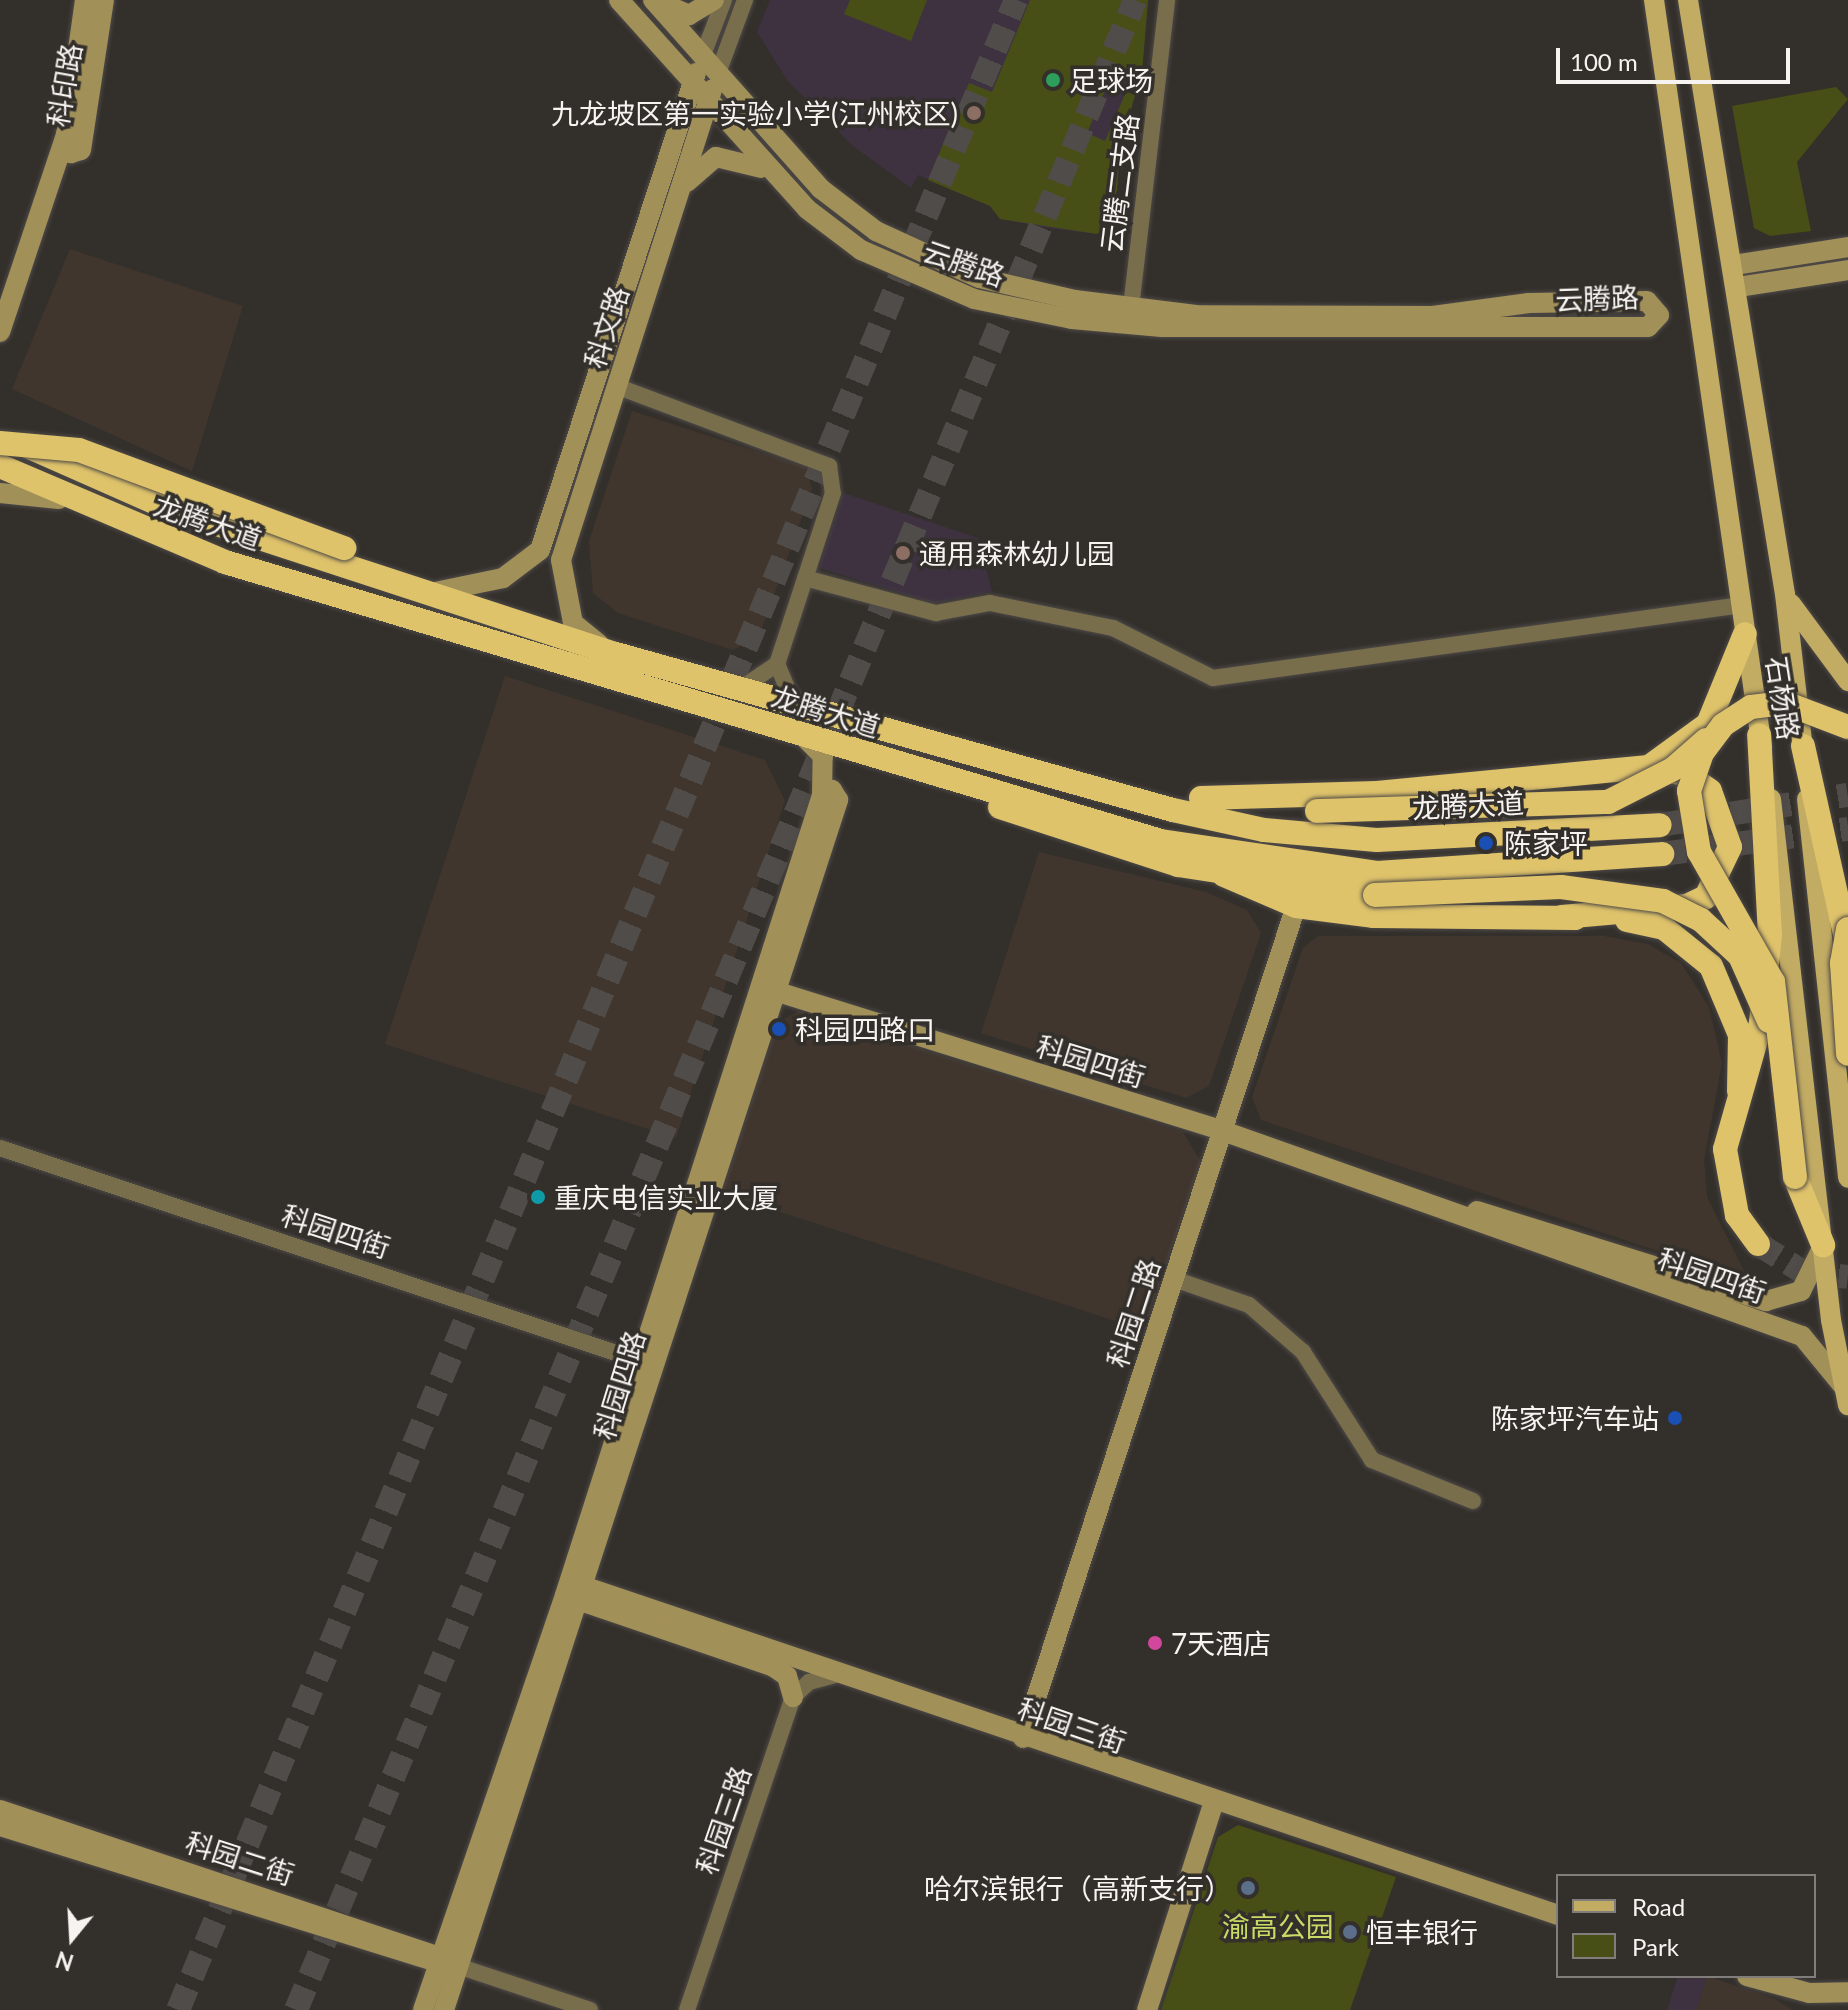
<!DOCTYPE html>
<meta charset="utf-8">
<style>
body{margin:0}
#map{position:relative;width:1848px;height:2010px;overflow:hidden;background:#332f2b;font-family:Lato,"Noto Sans SC",sans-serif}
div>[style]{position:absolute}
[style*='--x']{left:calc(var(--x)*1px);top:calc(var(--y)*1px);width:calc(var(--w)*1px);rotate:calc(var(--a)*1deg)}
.built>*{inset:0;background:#40362e}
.education>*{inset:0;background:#3e3241}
.green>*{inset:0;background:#474f17}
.highway-tunnel>*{height:24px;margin-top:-12px;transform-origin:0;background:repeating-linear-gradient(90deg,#504c49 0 24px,transparent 0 36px)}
.roads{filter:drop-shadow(0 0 2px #4e4a47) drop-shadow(0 0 2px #4e4a47)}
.street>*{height:16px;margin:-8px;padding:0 8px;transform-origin:8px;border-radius:8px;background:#796e4c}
.secondary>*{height:20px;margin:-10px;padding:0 10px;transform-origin:10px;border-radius:10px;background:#a29059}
.primary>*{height:20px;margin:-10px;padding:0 10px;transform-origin:10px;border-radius:10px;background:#c2ab63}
.highway>*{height:24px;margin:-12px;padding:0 12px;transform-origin:12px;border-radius:12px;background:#dfc36b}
.bridges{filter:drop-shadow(0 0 2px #4e4a47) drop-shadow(0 0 2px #4e4a47)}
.highway-bridge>*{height:24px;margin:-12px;padding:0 12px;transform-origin:12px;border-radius:12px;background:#dfc36b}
.dots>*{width:22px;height:22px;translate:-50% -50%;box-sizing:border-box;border:4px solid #332f2b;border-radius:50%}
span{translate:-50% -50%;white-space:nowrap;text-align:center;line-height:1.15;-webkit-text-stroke:7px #332f2b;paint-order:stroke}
.poi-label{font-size:28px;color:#f6f3f1}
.left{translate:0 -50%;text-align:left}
.right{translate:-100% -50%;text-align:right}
.street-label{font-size:28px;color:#f6f3f1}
.park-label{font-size:28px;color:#c8db66}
.legend{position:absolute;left:1556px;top:1874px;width:260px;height:104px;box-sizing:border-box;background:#332f2b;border:2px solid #817d7a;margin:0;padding:10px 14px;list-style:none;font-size:24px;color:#f6f3f1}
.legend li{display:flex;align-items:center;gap:16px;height:40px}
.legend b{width:40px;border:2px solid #817d7a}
.north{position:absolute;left:32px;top:1898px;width:80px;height:80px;-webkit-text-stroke:6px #332f2b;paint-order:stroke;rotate:198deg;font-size:22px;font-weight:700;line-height:32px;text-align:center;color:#f6f3f1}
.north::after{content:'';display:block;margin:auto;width:28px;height:36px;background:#f6f3f1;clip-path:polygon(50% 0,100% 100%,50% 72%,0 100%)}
.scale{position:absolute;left:1556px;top:48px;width:234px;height:36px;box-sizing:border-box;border:4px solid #f6f3f1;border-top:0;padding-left:10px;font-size:24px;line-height:28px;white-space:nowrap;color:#f6f3f1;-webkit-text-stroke:6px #332f2b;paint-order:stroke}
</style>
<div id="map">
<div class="built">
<i style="clip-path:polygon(70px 249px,243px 306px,192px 471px,12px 389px)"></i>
<i style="clip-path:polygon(632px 411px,805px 467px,812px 489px,759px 637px,733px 650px,618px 613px,593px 593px,589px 541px)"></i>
<i style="clip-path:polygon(505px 676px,765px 760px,785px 801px,676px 1138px,385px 1044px)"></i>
<i style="clip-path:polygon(1039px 852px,1206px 892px,1247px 910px,1261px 933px,1209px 1086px,1186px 1098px,981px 1033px)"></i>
<i style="clip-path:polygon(1318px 936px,1604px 936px,1648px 944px,1681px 963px,1709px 1007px,1722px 1063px,1704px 1160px,1707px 1197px,1749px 1281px,1261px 1120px,1252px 1097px,1303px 948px)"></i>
<i style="clip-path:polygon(799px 1011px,1183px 1132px,1201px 1162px,1143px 1330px,722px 1193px,778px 1022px)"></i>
<i style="clip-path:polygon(1707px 1976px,1775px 1999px,1793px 2010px,1696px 2010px)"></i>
</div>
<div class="education">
<i style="clip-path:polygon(770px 0,1148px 0,1142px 73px,1120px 145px,1115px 222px,1097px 234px,1048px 228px,1000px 219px,990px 206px,918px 175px,911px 188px,853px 146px,787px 80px,757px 32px)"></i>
<i style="clip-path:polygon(844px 493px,978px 538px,992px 591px,935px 603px,819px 568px)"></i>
<i style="clip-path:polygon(1678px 1976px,1707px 1976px,1696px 2010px,1667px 2010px)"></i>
</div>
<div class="green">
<i style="clip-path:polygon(850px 0,927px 0,911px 41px,844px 14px)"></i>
<i style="clip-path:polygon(evenodd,1030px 0,1148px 0,1142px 73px,1120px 145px,1115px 222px,1097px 234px,1000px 219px,990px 206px,928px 180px,969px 83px,992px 92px,1030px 0,1113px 72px,1131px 80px,1105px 141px,1087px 133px,1113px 72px)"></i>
<i style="clip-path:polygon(1836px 87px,1848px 99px,1797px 162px,1811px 231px,1770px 236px,1754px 228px,1732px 106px)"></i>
<i style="clip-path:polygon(1238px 1825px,1396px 1877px,1350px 2010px,1161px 2010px,1218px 1837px)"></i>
</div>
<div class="highway-tunnel">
<i style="--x:1660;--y:825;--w:190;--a:-9.1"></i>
<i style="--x:1662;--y:854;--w:188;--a:-7.7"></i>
<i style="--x:1758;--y:1244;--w:53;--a:31.9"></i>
<i style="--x:1803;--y:1272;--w:45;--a:6.3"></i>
<i style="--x:178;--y:2010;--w:2178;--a:-67.37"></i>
<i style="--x:296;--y:2010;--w:2178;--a:-67.34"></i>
</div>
<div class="roads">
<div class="street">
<i style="--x:703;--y:55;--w:59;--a:-69.1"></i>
<i style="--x:718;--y:73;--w:78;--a:-69.7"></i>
<i style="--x:1130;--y:316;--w:318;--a:-83.3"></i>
<i style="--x:616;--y:386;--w:228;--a:20.6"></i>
<i style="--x:829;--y:466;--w:27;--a:82"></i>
<i style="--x:833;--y:493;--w:180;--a:108.1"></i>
<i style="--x:805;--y:578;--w:136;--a:15"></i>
<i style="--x:936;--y:613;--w:55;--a:-10.5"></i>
<i style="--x:990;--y:603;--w:126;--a:11.5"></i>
<i style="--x:1113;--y:628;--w:112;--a:26.6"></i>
<i style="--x:1213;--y:678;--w:534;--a:-7.86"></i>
<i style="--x:740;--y:689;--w:45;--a:-34"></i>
<i style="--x:777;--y:664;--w:43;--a:67"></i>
<i style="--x:0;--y:1148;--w:684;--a:18.41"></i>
<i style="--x:1174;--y:1279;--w:79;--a:19.1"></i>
<i style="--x:1249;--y:1305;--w:72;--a:41"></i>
<i style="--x:1303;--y:1352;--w:128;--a:57.4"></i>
<i style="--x:1372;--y:1460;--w:109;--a:22.1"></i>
<i style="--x:458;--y:1966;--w:139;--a:18.4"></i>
<i style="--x:687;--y:2010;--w:330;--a:-71.3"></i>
<i style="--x:793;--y:1697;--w:22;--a:-43"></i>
<i style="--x:809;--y:1682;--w:30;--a:-15"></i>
</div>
<div class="secondary">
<i style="--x:619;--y:0;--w:281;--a:48"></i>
<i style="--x:807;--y:209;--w:68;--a:37.2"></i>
<i style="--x:861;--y:250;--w:123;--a:23.4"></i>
<i style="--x:974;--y:299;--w:100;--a:11.5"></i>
<i style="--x:1072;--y:319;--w:90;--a:5.1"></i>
<i style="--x:1162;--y:327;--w:486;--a:0"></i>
<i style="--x:1648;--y:327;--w:16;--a:-47"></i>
<i style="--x:1659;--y:315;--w:18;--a:-131"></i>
<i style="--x:1647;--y:301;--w:118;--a:179"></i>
<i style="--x:1529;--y:303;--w:99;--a:172.4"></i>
<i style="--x:1431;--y:316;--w:235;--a:-179.8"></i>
<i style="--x:1196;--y:315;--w:122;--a:-172.9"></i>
<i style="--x:1075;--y:300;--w:98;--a:-167.1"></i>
<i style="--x:979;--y:278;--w:113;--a:-155.5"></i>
<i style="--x:876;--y:231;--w:69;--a:-142.6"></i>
<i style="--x:821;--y:189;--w:253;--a:-131.6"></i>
<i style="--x:662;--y:3;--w:30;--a:24"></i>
<i style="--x:689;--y:15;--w:29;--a:-31"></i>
<i style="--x:66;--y:135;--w:19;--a:74"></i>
<i style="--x:71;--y:153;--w:10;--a:-17"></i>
<i style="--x:81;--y:150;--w:152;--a:-81.3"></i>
<i style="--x:687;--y:182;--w:38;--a:-41"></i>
<i style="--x:716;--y:157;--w:46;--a:13.7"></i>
<i style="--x:1734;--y:265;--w:115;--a:-9"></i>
<i style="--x:1738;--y:287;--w:111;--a:-8.8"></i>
<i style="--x:0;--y:332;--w:208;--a:-71.5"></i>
<i style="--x:66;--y:135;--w:136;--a:-82"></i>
<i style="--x:0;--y:493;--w:59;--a:5.8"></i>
<i style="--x:435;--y:592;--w:69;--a:-11.6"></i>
<i style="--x:503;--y:578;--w:46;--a:-37.1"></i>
<i style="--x:540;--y:550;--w:502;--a:-71.89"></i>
<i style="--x:599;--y:644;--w:33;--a:-141"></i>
<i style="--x:573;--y:623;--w:64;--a:-100.8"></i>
<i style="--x:561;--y:560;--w:494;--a:-72.2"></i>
<i style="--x:765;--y:988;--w:480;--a:17.3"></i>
<i style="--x:1223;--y:1131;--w:614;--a:19.5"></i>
<i style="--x:1802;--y:1336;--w:65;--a:50.6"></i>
<i style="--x:1477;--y:1211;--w:303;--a:17.3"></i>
<i style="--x:1766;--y:1301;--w:36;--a:-16"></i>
<i style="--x:1801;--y:1291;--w:50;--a:-63.9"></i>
<i style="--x:574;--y:1583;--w:1038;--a:18.64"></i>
<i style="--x:569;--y:1597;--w:214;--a:18.8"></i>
<i style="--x:772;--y:1666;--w:18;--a:34"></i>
<i style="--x:787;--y:1676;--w:22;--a:74"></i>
<i style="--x:1023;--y:1738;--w:876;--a:-71.83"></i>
<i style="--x:0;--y:1810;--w:477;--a:18.5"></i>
<i style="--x:0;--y:1826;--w:471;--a:17.3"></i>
<i style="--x:1747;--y:1976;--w:64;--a:15.3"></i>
<i style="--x:1809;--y:1993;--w:39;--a:-1"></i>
<i style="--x:423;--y:2010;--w:439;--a:-71.1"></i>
<i style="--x:565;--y:1595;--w:840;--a:-72.19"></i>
<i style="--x:822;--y:795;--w:39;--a:-89"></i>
<i style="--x:823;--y:756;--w:30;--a:-135"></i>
<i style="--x:444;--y:2010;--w:1273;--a:-71.96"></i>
<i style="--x:838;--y:800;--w:12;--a:-121"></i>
<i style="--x:832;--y:790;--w:11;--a:153"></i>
<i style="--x:1147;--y:2010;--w:216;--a:-72.2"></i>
</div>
<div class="primary">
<i style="--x:1654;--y:0;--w:756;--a:81.78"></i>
<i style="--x:1688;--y:0;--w:602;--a:80.73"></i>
<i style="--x:1785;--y:594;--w:166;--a:83.4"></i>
<i style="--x:1791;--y:604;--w:96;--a:53.5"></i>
<i style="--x:1771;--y:799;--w:524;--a:83.43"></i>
<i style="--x:1831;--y:1320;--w:87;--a:78.7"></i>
<i style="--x:1807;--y:799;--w:381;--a:83.8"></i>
</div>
<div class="highway">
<i style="--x:27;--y:446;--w:151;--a:23.8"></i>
<i style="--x:165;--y:507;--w:474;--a:18.1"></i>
<i style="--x:616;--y:654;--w:578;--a:15.65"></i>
<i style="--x:1173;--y:810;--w:93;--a:12.4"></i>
<i style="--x:1264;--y:830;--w:113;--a:5.1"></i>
<i style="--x:1377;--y:840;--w:283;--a:-3"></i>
<i style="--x:0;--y:466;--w:245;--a:23.1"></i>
<i style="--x:225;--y:562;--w:977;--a:16.6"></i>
<i style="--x:1161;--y:841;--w:218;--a:8.4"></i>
<i style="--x:1377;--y:873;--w:286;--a:-3.8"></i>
<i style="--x:1803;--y:746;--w:207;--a:77.4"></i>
<i style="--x:1649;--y:767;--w:73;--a:-36.1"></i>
<i style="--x:1708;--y:724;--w:97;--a:-67.7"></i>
<i style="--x:1201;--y:798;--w:176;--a:-1.6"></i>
<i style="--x:1377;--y:793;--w:273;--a:-5.5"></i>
<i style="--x:1649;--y:767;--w:38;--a:11"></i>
<i style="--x:1686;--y:774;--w:29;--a:35"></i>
<i style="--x:1710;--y:791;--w:59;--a:70.3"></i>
<i style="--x:1730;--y:847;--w:55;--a:115.6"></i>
<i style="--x:1706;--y:897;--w:21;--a:155"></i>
<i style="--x:1687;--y:906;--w:126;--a:175"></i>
<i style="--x:1000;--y:807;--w:187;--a:18"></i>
<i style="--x:1178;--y:865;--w:199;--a:8.7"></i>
<i style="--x:1224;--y:875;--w:78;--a:23.3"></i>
<i style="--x:1296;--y:906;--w:79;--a:7.3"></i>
<i style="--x:1374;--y:916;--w:201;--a:0.6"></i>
<i style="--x:1627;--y:920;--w:38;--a:12"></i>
<i style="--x:1664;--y:928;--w:60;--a:39"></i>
<i style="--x:1711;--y:966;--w:75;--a:67.2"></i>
<i style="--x:1740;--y:1035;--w:56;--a:91"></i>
<i style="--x:1795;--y:1177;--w:74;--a:67.6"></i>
<i style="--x:1758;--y:1244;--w:36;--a:-126"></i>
<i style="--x:1737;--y:1215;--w:67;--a:-100.3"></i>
<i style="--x:1725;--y:1149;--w:131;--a:-74.1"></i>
<i style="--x:1761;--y:1023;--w:88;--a:-84.2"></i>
<i style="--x:1770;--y:935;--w:200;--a:-93.1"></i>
</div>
</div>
<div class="bridges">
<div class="highway-bridge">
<i style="--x:0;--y:443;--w:79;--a:5.1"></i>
<i style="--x:79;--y:450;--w:283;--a:20.3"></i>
<i style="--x:1317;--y:811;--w:291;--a:-1.8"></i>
<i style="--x:1608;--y:802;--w:73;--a:-26.9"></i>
<i style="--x:1673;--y:769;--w:44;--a:-41.3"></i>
<i style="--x:1375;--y:895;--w:186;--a:-2.5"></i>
<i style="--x:1561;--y:887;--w:103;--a:7.8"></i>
<i style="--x:1663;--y:901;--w:42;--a:26.6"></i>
<i style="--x:1701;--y:920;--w:53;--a:42.7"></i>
<i style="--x:1740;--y:956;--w:71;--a:66"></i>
<i style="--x:1848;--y:929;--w:35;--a:100"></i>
<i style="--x:1842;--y:963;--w:91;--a:86.2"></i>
<i style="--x:1795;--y:1177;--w:196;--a:-96.4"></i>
<i style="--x:1773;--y:982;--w:150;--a:-119.6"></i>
<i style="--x:1699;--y:852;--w:62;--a:-99.3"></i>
<i style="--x:1689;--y:791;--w:40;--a:-71.1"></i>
<i style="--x:1702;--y:753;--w:35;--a:-53"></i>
<i style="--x:1723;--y:725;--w:33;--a:-33"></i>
<i style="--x:1751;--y:707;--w:34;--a:-7"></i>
<i style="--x:1785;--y:703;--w:67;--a:20.9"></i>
</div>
</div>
<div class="dots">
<i style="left:1053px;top:80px;background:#2e9e5b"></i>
<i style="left:974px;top:113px;background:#8d6e63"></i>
<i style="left:903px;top:553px;background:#8d6e63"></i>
<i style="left:1486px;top:843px;background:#1a4fb4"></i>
<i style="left:779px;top:1029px;background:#1a4fb4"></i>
<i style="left:538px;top:1197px;background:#0f9aa8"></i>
<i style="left:1675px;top:1418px;background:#1a4fb4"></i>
<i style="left:1155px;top:1643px;background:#d1479c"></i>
<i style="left:1248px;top:1888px;background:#5c6f8a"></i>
<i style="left:1350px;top:1932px;background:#5c6f8a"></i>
</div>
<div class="poi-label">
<span class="left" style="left:1069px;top:80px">足球场</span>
<span class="right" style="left:958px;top:113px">九龙坡区第一实验小学(江州校区)</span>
<span class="left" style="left:919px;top:553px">通用森林幼儿园</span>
<span class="left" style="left:1504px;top:843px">陈家坪</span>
<span class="left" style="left:795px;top:1029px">科园四路口</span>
<span class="left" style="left:554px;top:1197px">重庆电信实业大厦</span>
<span class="right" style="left:1659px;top:1418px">陈家坪汽车站</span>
<span class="left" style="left:1171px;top:1643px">7天酒店</span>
<span class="right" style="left:1232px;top:1888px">哈尔滨银行（高新支行）</span>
<span class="left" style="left:1366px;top:1932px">恒丰银行</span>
</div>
<div class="street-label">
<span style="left:64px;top:85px;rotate:-80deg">科印路</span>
<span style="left:1119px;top:183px;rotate:-83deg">云腾二支路</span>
<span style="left:964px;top:263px;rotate:19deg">云腾路</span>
<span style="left:1597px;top:298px;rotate:-2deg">云腾路</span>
<span style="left:606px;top:327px;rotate:-72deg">科文路</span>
<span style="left:208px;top:522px;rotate:19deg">龙腾大道</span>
<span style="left:1783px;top:698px;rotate:81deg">石杨路</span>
<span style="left:826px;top:711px;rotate:17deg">龙腾大道</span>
<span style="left:1468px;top:805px;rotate:-3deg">龙腾大道</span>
<span style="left:1091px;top:1061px;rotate:17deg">科园四街</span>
<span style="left:336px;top:1231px;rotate:18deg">科园四街</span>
<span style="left:1712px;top:1275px;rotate:19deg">科园四街</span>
<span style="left:1133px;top:1313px;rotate:-72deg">科园二路</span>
<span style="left:619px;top:1385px;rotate:-73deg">科园四路</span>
<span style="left:1072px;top:1725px;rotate:19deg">科园三街</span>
<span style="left:723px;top:1820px;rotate:-71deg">科园三路</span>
<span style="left:240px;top:1858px;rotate:18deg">科园二街</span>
</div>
<div class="park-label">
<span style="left:1278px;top:1926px">渝高公园</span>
</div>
<ul class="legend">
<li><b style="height:10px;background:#c2ab63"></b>Road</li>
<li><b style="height:22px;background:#474f17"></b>Park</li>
</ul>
<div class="north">N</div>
<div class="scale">100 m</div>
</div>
